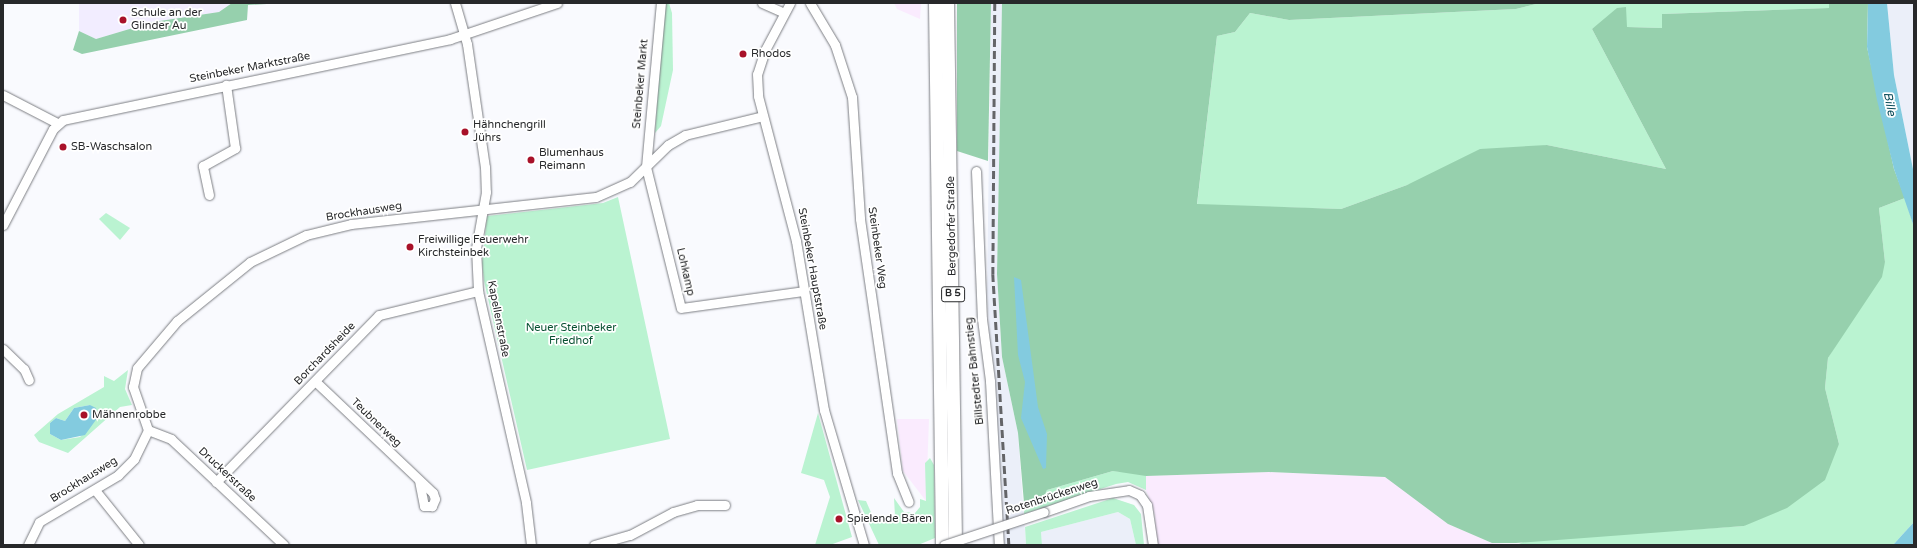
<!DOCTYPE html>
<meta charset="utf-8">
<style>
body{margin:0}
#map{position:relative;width:1917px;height:548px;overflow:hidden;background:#f9fafe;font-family:"Varela Round",sans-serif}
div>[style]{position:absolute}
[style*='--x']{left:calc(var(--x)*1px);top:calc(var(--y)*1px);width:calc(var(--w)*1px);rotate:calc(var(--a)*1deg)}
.commercial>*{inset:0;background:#faebfe}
.built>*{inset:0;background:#ebeff9}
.education>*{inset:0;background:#f2edff}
.green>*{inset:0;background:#baf3d1}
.forest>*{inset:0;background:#96d0ad}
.water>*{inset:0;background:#83cbdf}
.roads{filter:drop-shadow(0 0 1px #7c7e83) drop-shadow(0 0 1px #7c7e83)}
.minor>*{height:9px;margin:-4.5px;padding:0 4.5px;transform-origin:4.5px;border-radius:4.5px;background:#fff}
.highway>*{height:13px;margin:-6.5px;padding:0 6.5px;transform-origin:6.5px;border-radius:6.5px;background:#fff}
.rail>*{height:2.5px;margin-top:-1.25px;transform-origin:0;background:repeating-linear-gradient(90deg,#646568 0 8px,transparent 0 12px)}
.bridges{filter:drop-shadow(0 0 1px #7c7e83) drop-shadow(0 0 1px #7c7e83)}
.minor-bridge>*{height:9px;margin:-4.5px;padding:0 4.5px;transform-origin:4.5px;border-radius:4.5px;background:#fff}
.dots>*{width:11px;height:11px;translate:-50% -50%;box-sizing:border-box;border:2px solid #fff;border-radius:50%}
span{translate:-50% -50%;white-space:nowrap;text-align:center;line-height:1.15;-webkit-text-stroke:3.5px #fff;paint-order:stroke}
.shield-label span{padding:1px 3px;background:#fff;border:1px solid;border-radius:3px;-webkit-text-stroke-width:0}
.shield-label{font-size:10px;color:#27282a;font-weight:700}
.poi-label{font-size:11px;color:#27282a}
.left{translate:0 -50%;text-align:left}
.street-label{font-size:11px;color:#27282a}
.park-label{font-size:11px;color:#085132}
.water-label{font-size:12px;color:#084a58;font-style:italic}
.frame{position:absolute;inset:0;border:4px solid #27282a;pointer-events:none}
</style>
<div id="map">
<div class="commercial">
<i style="clip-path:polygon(894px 3px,921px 3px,920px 19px,897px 9px)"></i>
<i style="clip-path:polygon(897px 419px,929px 419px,926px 501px,903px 471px)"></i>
<i style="clip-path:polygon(1269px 472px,1386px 477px,1448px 524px,1492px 543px,1517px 545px,1156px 545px,1155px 515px,1146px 490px,1146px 476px)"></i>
</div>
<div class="built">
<i style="clip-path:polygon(991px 3px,1002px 3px,997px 274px,1002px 357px,1018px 433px,1026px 545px,1002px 545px,987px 293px)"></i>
<i style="clip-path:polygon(1887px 3px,1914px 3px,1914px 174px,1894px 75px)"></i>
<i style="clip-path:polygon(1118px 512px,1130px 519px,1136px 545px,1042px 545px,1041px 532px)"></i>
</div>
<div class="education">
<i style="clip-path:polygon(79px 3px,232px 3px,219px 12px,153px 22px,96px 39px,79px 31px)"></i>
</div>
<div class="green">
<i style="clip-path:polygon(664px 3px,669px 3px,672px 13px,673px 70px,661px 126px,655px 133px)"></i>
<i style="clip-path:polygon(1540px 3px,1829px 3px,1829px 8px,1662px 14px,1662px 28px,1626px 27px,1626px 8px,1592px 29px,1666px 169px,1547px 145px,1407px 185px,1341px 209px,1197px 205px,1217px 36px,1235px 32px,1250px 13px,1289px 20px,1516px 9px)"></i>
<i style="clip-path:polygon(618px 197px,670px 439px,527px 470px,484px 281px,482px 263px,487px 216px,603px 203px)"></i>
<i style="clip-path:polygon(1905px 198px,1914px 227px,1914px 522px,1893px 545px,1517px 545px,1527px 540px,1744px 526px,1839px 444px,1825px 388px,1828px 358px,1885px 262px,1879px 208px)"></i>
<i style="clip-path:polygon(106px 213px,130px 228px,120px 240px,99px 219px)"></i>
<i style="clip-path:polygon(evenodd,128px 370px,125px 389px,132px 405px,120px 407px,68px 453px,39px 442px,34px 435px,58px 414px,104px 387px,104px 376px,114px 381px,128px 370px,90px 405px,98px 417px,80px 437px,61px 440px,50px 434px,50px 423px,56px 418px,65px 421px,74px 408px,90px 405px)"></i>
<i style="clip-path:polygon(818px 413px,852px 537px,830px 545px,815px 545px,830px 497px,824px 480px,801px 473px)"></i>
<i style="clip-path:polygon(930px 458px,934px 465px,935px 538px,918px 545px,879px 545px,858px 500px,866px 501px,873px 517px,895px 516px,894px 498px,904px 512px,915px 513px,920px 507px,920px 499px,926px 501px,925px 463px)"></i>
<i style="clip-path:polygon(1113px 471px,1143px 473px,1146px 476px,1146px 490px,1128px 482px,1116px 484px,1024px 514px,1024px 503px,1042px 501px,1047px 490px)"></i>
<i style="clip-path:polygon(1113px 498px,1134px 505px,1141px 514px,1144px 545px,1136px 545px,1130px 519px,1118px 512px,1041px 532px,1042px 545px,1026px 545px,1025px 527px)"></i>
</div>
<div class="forest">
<i style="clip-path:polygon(232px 3px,284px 3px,248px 5px,247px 20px,82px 54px,73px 50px,79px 31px,96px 39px,153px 22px,219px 12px)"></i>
<i style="clip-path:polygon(957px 3px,991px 3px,988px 161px,957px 151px)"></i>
<i style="clip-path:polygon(1002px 3px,1540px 3px,1516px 9px,1289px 20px,1250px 13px,1235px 32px,1217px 36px,1197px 204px,1341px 209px,1407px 185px,1480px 149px,1547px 145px,1666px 169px,1592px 29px,1617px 8px,1626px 7px,1627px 27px,1662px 28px,1662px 14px,1829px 8px,1829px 3px,1868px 3px,1867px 47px,1894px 169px,1905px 198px,1879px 208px,1885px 262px,1882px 277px,1828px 358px,1825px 388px,1839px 444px,1825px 480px,1787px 508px,1744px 526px,1516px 543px,1492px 543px,1448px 524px,1385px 477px,1269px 472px,1146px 476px,1113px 471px,1047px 490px,1042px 501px,1024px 503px,1018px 433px,1002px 357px,997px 274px)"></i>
</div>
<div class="water">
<i style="clip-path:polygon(1868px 3px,1887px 3px,1894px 75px,1914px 174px,1914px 227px,1894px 169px,1877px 100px,1867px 47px)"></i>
<i style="clip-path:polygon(1014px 277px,1021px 280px,1038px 407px,1047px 434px,1046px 468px,1043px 469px,1021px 418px,1025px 382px,1018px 355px)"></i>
<i style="clip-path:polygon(90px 405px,96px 408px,98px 417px,85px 435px,61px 440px,50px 434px,50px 423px,56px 418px,65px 421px,74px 408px)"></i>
<i style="clip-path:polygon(1914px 522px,1914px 545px,1893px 545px,1903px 534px)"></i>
</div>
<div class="roads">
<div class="minor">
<i style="--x:455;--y:3;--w:43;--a:73.7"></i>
<i style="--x:467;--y:44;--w:124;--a:81.7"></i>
<i style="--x:485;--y:167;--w:25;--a:88"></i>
<i style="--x:486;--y:192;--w:57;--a:100.1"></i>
<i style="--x:476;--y:248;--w:43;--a:87.3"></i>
<i style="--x:478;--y:291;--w:217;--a:77.2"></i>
<i style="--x:526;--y:503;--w:42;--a:83.2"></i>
<i style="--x:762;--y:3;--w:24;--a:24"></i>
<i style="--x:790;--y:3;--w:53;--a:118"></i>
<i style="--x:765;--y:50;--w:25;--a:108"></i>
<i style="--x:757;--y:74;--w:22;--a:87"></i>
<i style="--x:758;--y:96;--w:150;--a:75.3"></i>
<i style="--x:796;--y:241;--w:171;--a:80.6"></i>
<i style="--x:824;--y:410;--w:141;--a:73.5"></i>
<i style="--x:810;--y:3;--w:49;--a:59.2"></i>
<i style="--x:835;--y:45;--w:55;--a:71.9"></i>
<i style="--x:852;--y:97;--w:122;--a:86.2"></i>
<i style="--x:860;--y:219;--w:257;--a:81.7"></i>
<i style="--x:897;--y:473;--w:31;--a:68"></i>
<i style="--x:3;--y:95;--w:61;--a:27.4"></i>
<i style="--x:646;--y:167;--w:145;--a:76.1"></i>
<i style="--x:681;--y:308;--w:124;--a:-7.9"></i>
<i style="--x:646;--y:167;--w:165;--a:-84.8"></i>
<i style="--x:976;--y:171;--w:148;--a:87.7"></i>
<i style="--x:982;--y:319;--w:63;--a:82.6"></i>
<i style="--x:990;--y:381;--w:164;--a:86.9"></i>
<i style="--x:209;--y:195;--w:30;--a:-102"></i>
<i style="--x:203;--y:166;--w:37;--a:-29"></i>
<i style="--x:235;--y:148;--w:64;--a:-98.1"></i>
<i style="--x:3;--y:225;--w:108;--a:-62.5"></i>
<i style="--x:53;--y:129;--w:13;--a:-42"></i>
<i style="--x:63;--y:120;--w:395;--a:-11.8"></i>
<i style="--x:450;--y:39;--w:113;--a:-18.6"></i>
<i style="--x:3;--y:349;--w:29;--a:44"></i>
<i style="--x:24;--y:369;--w:12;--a:66"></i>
<i style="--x:316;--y:382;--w:161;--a:43.5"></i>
<i style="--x:433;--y:493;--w:6;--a:72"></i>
<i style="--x:435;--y:499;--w:8;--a:113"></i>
<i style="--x:432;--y:506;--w:8;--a:180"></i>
<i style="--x:424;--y:506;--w:25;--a:-101"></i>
<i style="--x:148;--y:430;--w:25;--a:21"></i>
<i style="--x:171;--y:439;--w:155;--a:43.2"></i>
<i style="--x:216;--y:482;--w:233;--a:-45.7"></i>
<i style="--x:379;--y:315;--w:102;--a:-13.6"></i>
<i style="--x:95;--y:490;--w:70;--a:51.3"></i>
<i style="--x:1044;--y:512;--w:48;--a:-19.6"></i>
<i style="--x:1089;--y:496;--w:40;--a:-8.5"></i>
<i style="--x:1129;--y:490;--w:12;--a:24"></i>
<i style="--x:1140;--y:495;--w:12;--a:55"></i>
<i style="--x:1147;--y:505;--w:40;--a:81.5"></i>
<i style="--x:28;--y:545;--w:25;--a:-64"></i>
<i style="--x:39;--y:522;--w:92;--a:-30.7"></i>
<i style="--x:118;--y:475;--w:23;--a:-45"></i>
<i style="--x:134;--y:459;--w:32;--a:-64"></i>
<i style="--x:148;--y:430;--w:46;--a:-109.2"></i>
<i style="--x:133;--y:387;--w:19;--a:-78"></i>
<i style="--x:137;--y:368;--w:62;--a:-49.6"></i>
<i style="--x:177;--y:321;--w:94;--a:-38.9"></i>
<i style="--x:250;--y:262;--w:62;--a:-25.7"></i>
<i style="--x:306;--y:235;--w:46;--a:-13.7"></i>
<i style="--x:351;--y:224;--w:246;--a:-6.3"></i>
<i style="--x:596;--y:197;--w:37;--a:-24"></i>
<i style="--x:630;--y:182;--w:53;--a:-44.2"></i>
<i style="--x:668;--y:145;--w:20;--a:-30"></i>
<i style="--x:685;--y:135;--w:80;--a:-13.7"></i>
<i style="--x:594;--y:545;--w:37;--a:-16"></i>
<i style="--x:630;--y:535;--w:49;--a:-28.1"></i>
<i style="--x:673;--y:512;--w:25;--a:-16"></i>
<i style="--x:697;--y:505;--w:28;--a:0"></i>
</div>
<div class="highway">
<i style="--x:935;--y:3;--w:542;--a:89.26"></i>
<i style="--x:947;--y:3;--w:542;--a:89.15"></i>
</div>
</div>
<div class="rail">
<i style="--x:995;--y:3;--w:271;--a:90.4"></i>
<i style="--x:993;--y:274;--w:271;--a:86.6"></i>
</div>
<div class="bridges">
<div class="minor-bridge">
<i style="--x:944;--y:545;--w:105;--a:-18.3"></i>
</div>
</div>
<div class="dots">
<i style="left:123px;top:20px;background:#a81129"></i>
<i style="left:743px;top:54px;background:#a81129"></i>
<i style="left:465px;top:132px;background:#a81129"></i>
<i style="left:63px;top:147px;background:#a81129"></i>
<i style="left:531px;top:160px;background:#a81129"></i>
<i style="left:410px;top:247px;background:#a81129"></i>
<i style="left:84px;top:415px;background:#a81129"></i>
<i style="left:839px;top:519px;background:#a81129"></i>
</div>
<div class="shield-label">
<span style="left:953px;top:294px">B 5</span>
</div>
<div class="poi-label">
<span class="left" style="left:131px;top:20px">Schule an der<br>Glinder Au</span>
<span class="left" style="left:751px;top:54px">Rhodos</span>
<span class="left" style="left:473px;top:132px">Hähnchengrill<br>Jührs</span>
<span class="left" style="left:71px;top:147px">SB-Waschsalon</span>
<span class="left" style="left:539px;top:160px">Blumenhaus<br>Reimann</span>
<span class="left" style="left:418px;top:247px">Freiwillige Feuerwehr<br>Kirchsteinbek</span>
<span class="left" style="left:92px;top:415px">Mähnenrobbe</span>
<span class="left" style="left:847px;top:519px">Spielende Bären</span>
</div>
<div class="street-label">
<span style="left:250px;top:68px;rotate:-11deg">Steinbeker Marktstraße</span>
<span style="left:641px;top:84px;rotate:-85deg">Steinbeker Markt</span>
<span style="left:364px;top:212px;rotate:-9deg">Brockhausweg</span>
<span style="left:952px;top:226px;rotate:-91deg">Bergedorfer Straße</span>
<span style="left:877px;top:248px;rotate:82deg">Steinbeker Weg</span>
<span style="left:812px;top:269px;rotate:80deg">Steinbeker Hauptstraße</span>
<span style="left:685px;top:272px;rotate:77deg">Lohkamp</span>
<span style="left:498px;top:319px;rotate:79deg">Kapellenstraße</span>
<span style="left:325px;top:354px;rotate:-46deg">Borchardsheide</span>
<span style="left:975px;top:371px;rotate:-96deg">Billstedter Bahnstieg</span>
<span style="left:376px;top:423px;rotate:44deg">Teubnerweg</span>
<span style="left:227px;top:475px;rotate:43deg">Druckerstraße</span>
<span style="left:84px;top:480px;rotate:-32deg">Brockhausweg</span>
<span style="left:1052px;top:497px;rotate:-18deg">Rotenbrückenweg</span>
</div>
<div class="park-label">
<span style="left:571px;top:335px">Neuer Steinbeker<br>Friedhof</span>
</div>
<div class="water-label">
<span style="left:1889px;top:104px;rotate:79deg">Bille</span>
</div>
<div class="frame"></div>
</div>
